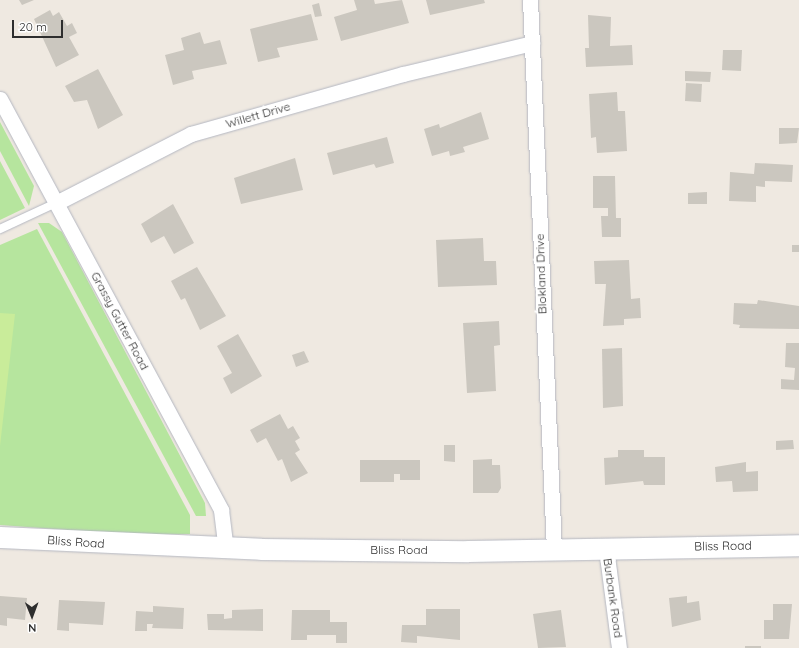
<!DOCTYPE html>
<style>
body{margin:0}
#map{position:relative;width:799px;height:648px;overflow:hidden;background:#efe9e1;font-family:Quicksand,sans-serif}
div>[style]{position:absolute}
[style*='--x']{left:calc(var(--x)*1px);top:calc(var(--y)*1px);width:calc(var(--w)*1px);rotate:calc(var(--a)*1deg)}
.green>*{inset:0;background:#b6e59e}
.pitch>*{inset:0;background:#c9ec9a}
.building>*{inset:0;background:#cbc7bf}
.roads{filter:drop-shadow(0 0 1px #b4b7c1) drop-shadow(0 0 1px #b4b7c1)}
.lane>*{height:8px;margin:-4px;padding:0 4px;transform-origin:4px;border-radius:4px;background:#fff}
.street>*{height:15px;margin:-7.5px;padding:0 7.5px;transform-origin:7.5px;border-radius:7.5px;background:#fff}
.secondary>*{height:21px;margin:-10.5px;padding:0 10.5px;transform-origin:10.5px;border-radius:10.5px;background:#fff}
span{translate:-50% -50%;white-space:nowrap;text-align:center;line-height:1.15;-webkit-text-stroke:4px #fff;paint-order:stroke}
.street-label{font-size:12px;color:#2e2e2e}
.north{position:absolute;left:12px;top:596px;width:40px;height:40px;-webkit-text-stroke:3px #fff;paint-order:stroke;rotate:179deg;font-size:11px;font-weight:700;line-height:16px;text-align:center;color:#2e2e2e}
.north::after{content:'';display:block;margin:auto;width:14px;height:18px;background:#2e2e2e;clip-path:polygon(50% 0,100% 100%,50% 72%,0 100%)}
.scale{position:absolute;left:12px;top:20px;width:51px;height:18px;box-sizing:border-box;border:2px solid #2e2e2e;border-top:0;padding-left:5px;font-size:12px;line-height:14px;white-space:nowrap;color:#2e2e2e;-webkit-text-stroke:3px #fff;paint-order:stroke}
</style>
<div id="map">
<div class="green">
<i style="clip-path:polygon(0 122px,34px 186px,29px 206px,0 151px)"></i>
<i style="clip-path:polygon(0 161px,25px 208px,0 220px)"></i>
<i style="clip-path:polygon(38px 223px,49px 223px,62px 232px,205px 503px,206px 516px,196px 516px)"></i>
<i style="clip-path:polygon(37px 229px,190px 515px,190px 534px,135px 535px,0 525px,0 245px)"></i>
</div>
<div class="pitch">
<i style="clip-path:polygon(0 313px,15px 314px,0 446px)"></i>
</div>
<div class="building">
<i style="clip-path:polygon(19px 0,34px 0,22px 5px)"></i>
<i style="clip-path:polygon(354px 0,374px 0,375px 4px,402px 0,409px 23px,341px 41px,334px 17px,357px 10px)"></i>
<i style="clip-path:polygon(426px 0,484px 0,485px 3px,430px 15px)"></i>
<i style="clip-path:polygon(319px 3px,322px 16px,315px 17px,312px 5px)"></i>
<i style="clip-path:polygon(50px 10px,53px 16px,59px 12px,67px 26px,72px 23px,77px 33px,69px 37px,79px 55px,56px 67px,34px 19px)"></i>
<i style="clip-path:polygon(311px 14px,318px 40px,277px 48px,280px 57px,258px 62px,250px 29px)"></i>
<i style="clip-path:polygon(588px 15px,611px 17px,610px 46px,632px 45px,633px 65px,586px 67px,585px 48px,589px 48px)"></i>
<i style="clip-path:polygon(200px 32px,204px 44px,220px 40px,227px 64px,192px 71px,194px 79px,173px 85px,165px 55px,184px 50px,181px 38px)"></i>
<i style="clip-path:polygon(723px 50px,742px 50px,741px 71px,722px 70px)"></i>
<i style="clip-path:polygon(98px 69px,123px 115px,98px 129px,87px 100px,74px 102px,65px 86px)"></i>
<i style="clip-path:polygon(685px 71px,711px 72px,710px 82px,685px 81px)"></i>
<i style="clip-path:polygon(686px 83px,702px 84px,701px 102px,685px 101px)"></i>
<i style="clip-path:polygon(617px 92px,618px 111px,625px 111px,627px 151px,597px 153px,596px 137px,591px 138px,589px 94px)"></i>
<i style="clip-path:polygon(481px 112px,489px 139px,463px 147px,465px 152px,450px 156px,449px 151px,432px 156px,424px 129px,439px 124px,440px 128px)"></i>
<i style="clip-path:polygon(779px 128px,799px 128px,797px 143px,779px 144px)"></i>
<i style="clip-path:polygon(387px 137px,394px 163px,376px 168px,374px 164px,333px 175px,327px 153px)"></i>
<i style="clip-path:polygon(295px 158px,303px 190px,241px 204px,234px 178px)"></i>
<i style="clip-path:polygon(755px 163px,793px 165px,792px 182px,765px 181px,765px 187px,756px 186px,756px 202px,729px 201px,730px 172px,754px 174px)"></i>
<i style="clip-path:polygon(593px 176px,615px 176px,616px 218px,621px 218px,621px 237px,602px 237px,601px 216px,608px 216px,608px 208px,593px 208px)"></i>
<i style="clip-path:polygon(707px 192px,707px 204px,688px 204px,688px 193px)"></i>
<i style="clip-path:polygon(173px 204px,194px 243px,174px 254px,164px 236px,151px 243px,141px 224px)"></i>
<i style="clip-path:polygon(483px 238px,484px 261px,496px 261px,497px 285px,438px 287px,436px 240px)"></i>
<i style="clip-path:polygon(792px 245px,799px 245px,799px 252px,792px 252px)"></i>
<i style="clip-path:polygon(629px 260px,631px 299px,640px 298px,641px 318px,624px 319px,624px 325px,603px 326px,606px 284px,595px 284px,594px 261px)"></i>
<i style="clip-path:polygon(197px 267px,226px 316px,200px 330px,185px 298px,181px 300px,171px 281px)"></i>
<i style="clip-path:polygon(758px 300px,799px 306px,799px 329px,739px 328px,740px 325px,733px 324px,734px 303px,757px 304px)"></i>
<i style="clip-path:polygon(499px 321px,500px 345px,494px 346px,496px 391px,467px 393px,463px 323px)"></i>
<i style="clip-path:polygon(238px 334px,262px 376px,231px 394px,223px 378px,232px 373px,217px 346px)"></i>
<i style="clip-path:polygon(786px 343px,799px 343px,799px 390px,781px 389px,781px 379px,794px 380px,795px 368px,785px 367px)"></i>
<i style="clip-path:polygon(622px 348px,623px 406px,603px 408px,602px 349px)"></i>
<i style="clip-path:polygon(304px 351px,309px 362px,296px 367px,292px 355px)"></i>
<i style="clip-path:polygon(280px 414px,288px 429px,293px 426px,300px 438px,295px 441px,300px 450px,295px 453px,308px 473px,291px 482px,282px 459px,278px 461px,266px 438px,257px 443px,250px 430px)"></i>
<i style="clip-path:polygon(793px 440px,794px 449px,776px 450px,776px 441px)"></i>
<i style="clip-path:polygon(444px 445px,455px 445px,455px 462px,444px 461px)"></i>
<i style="clip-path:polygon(618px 450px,644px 450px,644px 457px,665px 457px,665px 485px,644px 485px,643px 481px,605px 485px,604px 458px,618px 457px)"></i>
<i style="clip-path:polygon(492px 459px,492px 465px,500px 465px,501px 488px,498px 493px,473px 493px,473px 460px)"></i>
<i style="clip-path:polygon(360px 460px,420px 460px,420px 480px,400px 480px,400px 474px,394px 474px,394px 482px,360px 482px)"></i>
<i style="clip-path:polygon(746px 462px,746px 472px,758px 471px,758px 491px,733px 492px,732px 481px,716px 482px,715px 467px)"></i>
<i style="clip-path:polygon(0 596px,27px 598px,25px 620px,7px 618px,7px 626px,0 625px)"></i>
<i style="clip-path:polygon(687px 596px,687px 603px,699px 601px,701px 620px,672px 627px,669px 598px)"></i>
<i style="clip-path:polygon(59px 600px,105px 602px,103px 625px,69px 623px,69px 631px,57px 630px)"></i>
<i style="clip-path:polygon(773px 604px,792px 604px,789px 639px,764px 639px,764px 620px,773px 620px)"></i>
<i style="clip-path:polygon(153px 606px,184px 608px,183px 629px,152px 628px,153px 624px,147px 624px,147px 631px,135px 631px,136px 611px,153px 612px)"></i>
<i style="clip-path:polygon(263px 609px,263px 631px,208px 630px,207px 614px,224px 614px,224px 619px,232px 618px,232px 610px)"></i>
<i style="clip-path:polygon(426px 609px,460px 609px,460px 640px,417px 636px,417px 643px,401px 642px,402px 625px,426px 625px)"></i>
<i style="clip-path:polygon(292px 610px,330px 610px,330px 622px,347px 622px,347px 643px,336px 643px,336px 635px,307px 635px,307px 640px,291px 640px)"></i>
<i style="clip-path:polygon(561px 610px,566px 647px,538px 648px,533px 614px)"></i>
<i style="clip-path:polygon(745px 646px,761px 646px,761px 648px,745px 648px)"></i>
</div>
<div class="roads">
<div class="lane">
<i style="--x:0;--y:229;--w:62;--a:-24.9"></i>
</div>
<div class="street">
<i style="--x:530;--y:0;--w:550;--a:87.5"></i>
<i style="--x:0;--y:99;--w:467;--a:61.7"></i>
<i style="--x:221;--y:510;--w:38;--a:83"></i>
<i style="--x:56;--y:203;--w:152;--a:-27.1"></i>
<i style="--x:191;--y:134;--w:220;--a:-15.8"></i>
<i style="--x:403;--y:74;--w:133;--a:-13.5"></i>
<i style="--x:606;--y:548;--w:101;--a:82.6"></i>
</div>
<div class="secondary">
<i style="--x:0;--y:537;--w:261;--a:2.6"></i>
<i style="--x:261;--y:549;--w:207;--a:0.6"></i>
<i style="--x:468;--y:551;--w:331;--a:-1"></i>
</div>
</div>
<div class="street-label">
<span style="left:258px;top:115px;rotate:-16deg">Willett Drive</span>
<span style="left:541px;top:274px;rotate:-92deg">Blokland Drive</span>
<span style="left:120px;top:321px;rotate:62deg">Grassy Gutter Road</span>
<span style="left:76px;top:542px;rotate:4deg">Bliss Road</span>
<span style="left:723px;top:546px;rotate:-1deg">Bliss Road</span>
<span style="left:399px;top:550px">Bliss Road</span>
<span style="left:613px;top:598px;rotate:82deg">Burbank Road</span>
</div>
<div class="north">N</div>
<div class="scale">20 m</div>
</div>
